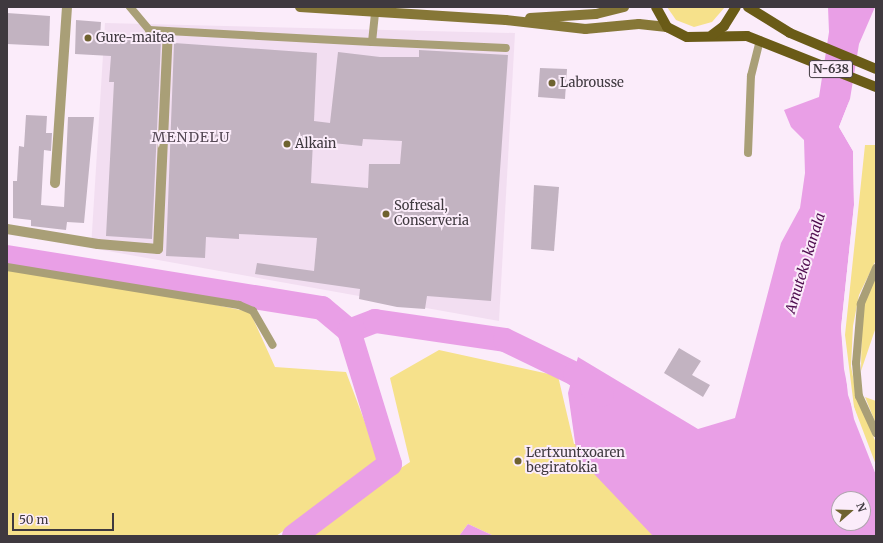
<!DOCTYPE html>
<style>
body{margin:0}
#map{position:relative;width:883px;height:543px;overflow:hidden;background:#fbecfa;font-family:Merriweather,serif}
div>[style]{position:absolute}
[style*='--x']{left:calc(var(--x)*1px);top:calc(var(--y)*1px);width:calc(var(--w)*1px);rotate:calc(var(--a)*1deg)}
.built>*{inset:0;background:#f2def1}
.green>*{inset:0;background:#f6e18b}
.water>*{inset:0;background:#e99fe6}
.pier>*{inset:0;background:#fbecfa}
.river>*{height:24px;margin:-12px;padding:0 12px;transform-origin:12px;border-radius:12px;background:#e99fe6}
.building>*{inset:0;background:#c2b3c1}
.service>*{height:8px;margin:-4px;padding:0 4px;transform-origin:4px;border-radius:4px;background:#a99f77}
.minor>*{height:10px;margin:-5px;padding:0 5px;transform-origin:5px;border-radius:5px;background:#a99f77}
.secondary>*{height:10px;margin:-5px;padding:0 5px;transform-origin:5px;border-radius:5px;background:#867737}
.primary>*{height:10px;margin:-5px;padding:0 5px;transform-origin:5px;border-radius:5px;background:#6a5b17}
.dots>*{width:11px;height:11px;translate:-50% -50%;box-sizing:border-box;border:2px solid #fbecfa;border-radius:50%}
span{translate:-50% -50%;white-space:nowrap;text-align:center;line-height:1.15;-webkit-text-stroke:4px #fbecfa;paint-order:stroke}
.shield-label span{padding:1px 3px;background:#fbecfa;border:1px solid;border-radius:3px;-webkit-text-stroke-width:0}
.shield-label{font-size:12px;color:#3f393f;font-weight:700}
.poi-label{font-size:13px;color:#3f393f}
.left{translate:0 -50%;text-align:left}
.neighbourhood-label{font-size:14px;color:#554955;letter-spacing:1px}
.water-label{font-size:14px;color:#4f0d4f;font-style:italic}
.frame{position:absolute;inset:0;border:8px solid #3f393f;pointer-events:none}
.north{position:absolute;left:831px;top:491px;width:40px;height:40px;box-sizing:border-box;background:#fbecfa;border:1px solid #b0a4af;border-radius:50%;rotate:70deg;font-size:11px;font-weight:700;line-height:16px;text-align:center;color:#3f393f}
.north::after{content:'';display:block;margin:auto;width:14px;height:18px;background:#6e622f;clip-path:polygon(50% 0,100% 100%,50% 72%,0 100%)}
.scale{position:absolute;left:12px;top:513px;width:102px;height:18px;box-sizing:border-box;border:2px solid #3f393f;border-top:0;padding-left:5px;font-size:12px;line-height:14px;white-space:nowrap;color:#3f393f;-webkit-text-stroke:3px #fbecfa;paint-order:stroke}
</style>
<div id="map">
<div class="built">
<i style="clip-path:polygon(105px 23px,515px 33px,499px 321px,91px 248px)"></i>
</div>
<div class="green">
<i style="clip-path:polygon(667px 7px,725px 7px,712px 22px,694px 27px,676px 20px)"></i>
<i style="clip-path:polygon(865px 145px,876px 145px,876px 260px,859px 295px,853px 326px,851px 366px,856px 393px,876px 443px,876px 465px,854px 407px,845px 335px)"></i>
<i style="clip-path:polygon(7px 269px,52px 271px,250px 312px,275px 367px,346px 372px,381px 465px,276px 536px,7px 536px)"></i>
<i style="clip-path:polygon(876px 273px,876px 327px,861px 371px,862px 309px)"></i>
<i style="clip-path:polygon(439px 350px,558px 376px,574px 444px,627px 442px,677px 536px,494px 536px,468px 524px,459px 536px,298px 536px,410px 462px,390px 378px)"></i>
<i style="clip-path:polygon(865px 397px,876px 401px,876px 424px)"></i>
</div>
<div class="water">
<i style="clip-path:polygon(evenodd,828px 7px,875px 7px,859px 44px,850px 99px,839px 127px,853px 151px,854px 205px,841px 328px,844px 369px,854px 419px,876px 475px,876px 536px,653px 536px,577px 456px,568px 393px,578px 357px,698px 429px,735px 418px,781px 243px,800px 208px,805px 173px,804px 140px,791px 127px,784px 110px,819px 97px,829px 32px,828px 7px,839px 499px,863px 499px,863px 523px,839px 523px,839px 499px)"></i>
<i style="clip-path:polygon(468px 524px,494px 536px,459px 536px)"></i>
</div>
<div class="pier">
<i style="clip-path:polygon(850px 99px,841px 127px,855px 151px,856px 205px,843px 328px,850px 395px,876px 475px,848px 395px,841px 328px,854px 205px,853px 151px,839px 127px)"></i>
</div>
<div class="river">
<i style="--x:7;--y:257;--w:319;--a:9.2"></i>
<i style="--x:322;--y:308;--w:35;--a:40"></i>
<i style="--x:349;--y:331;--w:28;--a:-21"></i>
<i style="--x:375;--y:321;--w:131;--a:8.3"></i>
<i style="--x:505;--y:340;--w:78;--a:25.9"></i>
<i style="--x:575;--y:374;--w:34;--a:38"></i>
<i style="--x:294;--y:536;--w:120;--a:-36.9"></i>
<i style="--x:390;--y:464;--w:139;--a:-107.1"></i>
</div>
<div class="building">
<i style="clip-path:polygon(7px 13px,50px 16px,49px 46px,7px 44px)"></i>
<i style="clip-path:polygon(76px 20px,101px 22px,100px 38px,161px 41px,152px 239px,106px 236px,114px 82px,109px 82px,111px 56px,75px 54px)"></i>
<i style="clip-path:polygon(evenodd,174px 43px,317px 53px,314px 121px,330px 123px,338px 52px,380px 57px,419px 57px,419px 50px,508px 55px,491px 301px,427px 296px,425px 309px,397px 307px,359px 299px,360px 289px,255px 274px,257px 263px,314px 271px,317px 238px,239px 234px,239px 239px,206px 237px,205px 258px,166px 256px,174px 43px,363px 139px,402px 141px,400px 164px,369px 164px,368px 188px,311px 183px,313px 141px,362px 146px,363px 139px)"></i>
<i style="clip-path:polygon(540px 68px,567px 69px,565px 99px,538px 97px)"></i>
<i style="clip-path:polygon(26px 115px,47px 116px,46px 133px,52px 133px,51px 151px,44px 150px,41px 205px,64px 207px,68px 117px,94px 117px,84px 223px,67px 222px,66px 230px,31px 226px,31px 220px,13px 218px,13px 181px,17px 181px,19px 146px,24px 147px)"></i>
<i style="clip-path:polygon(534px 185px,559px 187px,554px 251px,531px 249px)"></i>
<i style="clip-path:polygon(679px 348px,701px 361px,692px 375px,710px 385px,703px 397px,664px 373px)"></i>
</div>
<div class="service">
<i style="--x:130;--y:7;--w:30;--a:50"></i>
<i style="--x:149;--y:30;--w:223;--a:3.1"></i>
<i style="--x:372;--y:42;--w:30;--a:-84"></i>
<i style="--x:372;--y:42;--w:134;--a:2.6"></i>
<i style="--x:748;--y:153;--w:77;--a:-87.8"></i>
<i style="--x:751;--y:76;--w:37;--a:-76"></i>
<i style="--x:7;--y:267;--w:235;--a:9.3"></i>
<i style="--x:239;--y:305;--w:15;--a:23"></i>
<i style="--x:253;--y:311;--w:39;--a:60"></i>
<i style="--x:876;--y:268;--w:39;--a:113"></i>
<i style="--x:861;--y:304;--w:59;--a:94.8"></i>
<i style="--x:856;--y:363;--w:33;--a:85"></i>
<i style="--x:859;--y:396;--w:41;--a:65.3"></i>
</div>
<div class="minor">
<i style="--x:55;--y:183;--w:176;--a:-86.1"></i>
<i style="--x:7;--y:229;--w:92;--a:9.4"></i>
<i style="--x:98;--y:244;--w:60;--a:4.8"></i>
<i style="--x:158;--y:249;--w:217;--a:-87.4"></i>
</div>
<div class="secondary">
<i style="--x:300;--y:7;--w:206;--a:3.6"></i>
<i style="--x:506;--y:20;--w:80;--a:6.5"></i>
<i style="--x:585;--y:29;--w:54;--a:-5.3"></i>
<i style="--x:639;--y:24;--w:28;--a:6"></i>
<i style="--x:530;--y:18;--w:66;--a:-3.5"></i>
<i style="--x:596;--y:14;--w:29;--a:-14"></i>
</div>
<div class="primary">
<i style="--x:656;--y:7;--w:23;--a:61"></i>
<i style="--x:667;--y:27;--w:22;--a:27"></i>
<i style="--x:687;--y:37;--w:60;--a:-1"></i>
<i style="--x:747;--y:36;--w:139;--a:21.6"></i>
<i style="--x:748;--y:7;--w:49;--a:31.8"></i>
<i style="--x:790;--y:33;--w:93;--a:22.7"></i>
<i style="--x:712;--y:35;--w:15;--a:-37"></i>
<i style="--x:724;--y:26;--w:22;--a:-58"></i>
</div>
<div class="dots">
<i style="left:88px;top:38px;background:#6e622f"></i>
<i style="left:552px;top:83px;background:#6e622f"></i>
<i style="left:287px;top:144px;background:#6e622f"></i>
<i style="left:386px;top:214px;background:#6e622f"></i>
<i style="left:518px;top:461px;background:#6e622f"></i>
</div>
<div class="shield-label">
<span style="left:831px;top:69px">N-638</span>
</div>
<div class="poi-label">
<span class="left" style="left:96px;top:38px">Gure-maitea</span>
<span class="left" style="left:560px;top:83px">Labrousse</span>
<span class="left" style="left:295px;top:144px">Alkain</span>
<span class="left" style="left:394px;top:214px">Sofresal,<br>Conserveria</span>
<span class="left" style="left:526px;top:461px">Lertxuntxoaren<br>begiratokia</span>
</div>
<div class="neighbourhood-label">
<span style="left:191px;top:137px">MENDELU</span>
</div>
<div class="water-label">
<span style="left:805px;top:263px;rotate:-73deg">Amuteko kanala</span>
</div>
<div class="frame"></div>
<div class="north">N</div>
<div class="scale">50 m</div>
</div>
